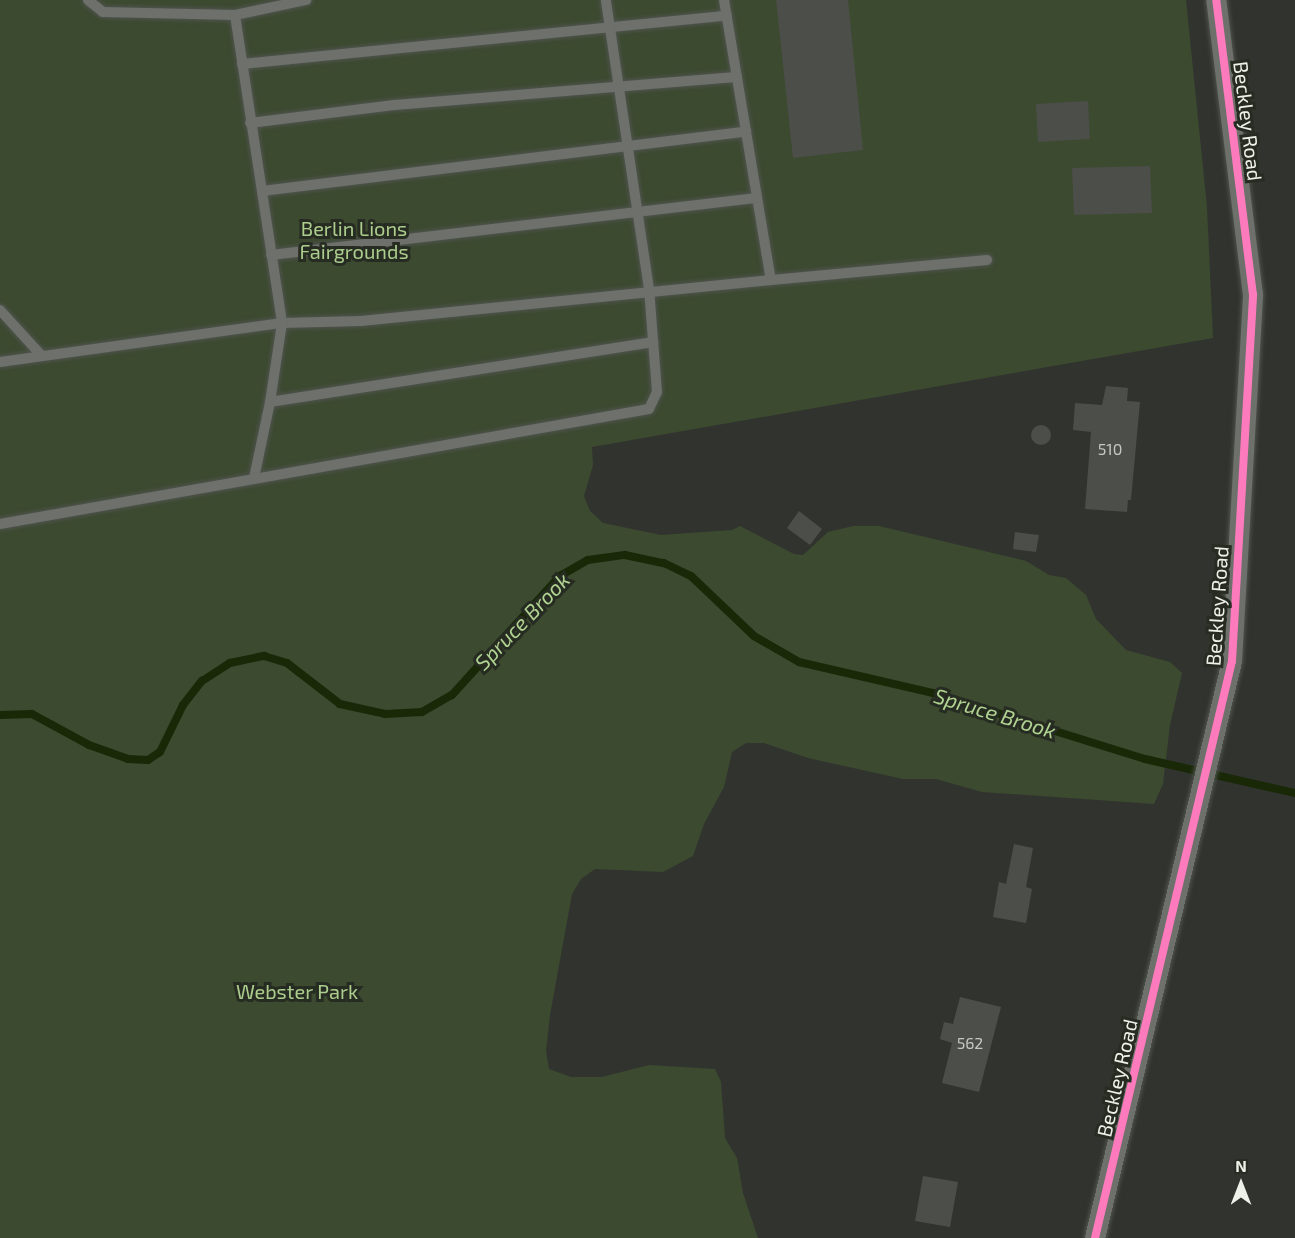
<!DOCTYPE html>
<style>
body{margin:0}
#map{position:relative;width:1295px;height:1238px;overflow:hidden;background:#31342e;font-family:"Exo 2",sans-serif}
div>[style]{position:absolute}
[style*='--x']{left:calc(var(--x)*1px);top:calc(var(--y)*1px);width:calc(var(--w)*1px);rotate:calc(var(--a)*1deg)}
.green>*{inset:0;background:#3c4a30}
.stream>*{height:8px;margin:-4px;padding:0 4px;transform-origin:4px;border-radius:4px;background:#192907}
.building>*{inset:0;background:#4c4e49}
.round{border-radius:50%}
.roads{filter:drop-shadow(0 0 2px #4f534d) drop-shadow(0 0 2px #4f534d)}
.lane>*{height:10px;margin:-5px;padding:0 5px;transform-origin:5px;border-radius:5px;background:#6d706b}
.street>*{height:20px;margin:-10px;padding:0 10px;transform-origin:10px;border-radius:10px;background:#6d706b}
.cycleway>*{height:8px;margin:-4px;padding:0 4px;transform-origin:4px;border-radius:4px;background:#fd7abc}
span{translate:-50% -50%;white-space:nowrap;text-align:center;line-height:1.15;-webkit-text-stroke:6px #272c22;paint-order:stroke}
.number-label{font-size:16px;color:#c5c8c2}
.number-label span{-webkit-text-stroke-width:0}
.street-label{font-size:20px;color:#edf1ea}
.park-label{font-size:20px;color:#accd8d}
.water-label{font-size:21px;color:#b1d392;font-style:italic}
.north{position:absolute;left:1211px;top:1154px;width:60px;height:60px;-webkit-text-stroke:4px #272c22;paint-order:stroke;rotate:0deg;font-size:16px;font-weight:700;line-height:24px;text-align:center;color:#edf1ea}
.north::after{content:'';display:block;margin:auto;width:21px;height:27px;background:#edf1ea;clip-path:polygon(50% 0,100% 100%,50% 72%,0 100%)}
</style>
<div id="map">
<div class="green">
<i style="clip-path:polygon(0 0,1186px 0,1207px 207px,1213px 338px,592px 447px,593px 465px,584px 496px,590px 511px,603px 523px,661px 535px,732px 530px,740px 526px,794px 554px,803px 555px,828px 532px,853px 526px,879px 526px,1026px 561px,1049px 575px,1066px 578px,1086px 595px,1096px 619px,1126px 650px,1170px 662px,1182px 673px,1170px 725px,1163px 784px,1154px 804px,982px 792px,936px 779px,903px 779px,808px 758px,764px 743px,746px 743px,732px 752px,724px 787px,704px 824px,693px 856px,663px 872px,595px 869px,581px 879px,572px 894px,550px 1015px,546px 1051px,549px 1069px,571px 1077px,602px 1077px,649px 1065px,715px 1069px,721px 1082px,725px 1138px,737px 1158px,743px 1193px,758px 1238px,0 1238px)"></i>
</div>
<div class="stream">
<i style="--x:0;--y:715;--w:32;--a:-2"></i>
<i style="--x:32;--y:714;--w:65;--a:28.5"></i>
<i style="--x:89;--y:745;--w:41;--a:19.7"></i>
<i style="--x:128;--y:759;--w:20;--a:3"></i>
<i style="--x:148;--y:760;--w:14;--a:-34"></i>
<i style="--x:160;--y:752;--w:52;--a:-63.9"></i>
<i style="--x:183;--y:705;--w:31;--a:-52"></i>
<i style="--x:202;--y:681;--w:33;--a:-33"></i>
<i style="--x:230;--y:663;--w:35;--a:-12"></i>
<i style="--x:264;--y:656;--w:24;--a:17"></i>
<i style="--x:287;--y:663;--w:67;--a:37.7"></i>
<i style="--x:340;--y:704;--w:46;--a:12.5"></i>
<i style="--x:385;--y:714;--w:37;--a:-3"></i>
<i style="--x:422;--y:712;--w:34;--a:-30"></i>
<i style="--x:452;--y:695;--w:161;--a:-47.8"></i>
<i style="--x:560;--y:576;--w:32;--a:-30"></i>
<i style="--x:588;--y:560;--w:37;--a:-8"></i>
<i style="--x:625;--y:555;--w:40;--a:12"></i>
<i style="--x:664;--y:563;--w:30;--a:26"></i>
<i style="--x:691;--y:576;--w:87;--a:43.6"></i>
<i style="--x:754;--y:636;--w:52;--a:30"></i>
<i style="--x:799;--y:662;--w:138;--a:13"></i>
<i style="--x:933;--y:693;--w:222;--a:17.3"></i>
<i style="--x:1145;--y:759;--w:154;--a:12.8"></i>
</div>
<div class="building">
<i style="clip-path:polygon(776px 0,848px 0,863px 150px,793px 158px)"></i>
<i style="clip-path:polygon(1088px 101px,1090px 139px,1038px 142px,1036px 104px)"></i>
<i style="clip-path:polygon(1150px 166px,1152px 213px,1074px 215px,1072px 168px)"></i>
<i style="clip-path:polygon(1106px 386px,1128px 388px,1127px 401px,1140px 402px,1131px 500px,1128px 500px,1127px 512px,1085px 509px,1091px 432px,1073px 430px,1075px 403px,1102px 405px)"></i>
<i class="round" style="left:1031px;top:425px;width:20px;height:20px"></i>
<i style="clip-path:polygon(799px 511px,822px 529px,810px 545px,787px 528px)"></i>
<i style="clip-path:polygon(1015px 532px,1039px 535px,1036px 552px,1013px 549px)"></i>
<i style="clip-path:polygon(1014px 844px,1033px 848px,1026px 887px,1032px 889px,1026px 923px,993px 917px,999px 882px,1006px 884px)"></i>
<i style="clip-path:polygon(960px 997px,1001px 1007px,979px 1092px,942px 1083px,952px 1043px,940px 1039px,944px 1022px,953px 1024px)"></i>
<i style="clip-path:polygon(923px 1176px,958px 1182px,950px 1227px,915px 1221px)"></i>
</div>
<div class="roads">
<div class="lane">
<i style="--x:88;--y:0;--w:19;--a:39"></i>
<i style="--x:103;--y:12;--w:132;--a:1.3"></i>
<i style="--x:235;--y:15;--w:312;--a:81.3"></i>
<i style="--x:282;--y:323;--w:79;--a:-1.5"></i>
<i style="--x:361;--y:321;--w:412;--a:-5.7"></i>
<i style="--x:724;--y:0;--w:284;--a:80.5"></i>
<i style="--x:771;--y:280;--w:217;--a:-5.3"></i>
<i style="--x:235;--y:15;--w:73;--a:-11.9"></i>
<i style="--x:242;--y:64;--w:487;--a:-5.7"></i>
<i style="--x:250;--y:123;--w:145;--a:-7.1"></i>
<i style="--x:394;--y:105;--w:344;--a:-4.7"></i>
<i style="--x:262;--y:191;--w:488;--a:-7"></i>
<i style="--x:271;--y:255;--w:489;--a:-6.7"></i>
<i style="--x:0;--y:310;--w:62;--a:47.6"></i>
<i style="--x:0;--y:362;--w:285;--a:-7.9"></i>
<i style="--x:282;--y:323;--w:80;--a:98.6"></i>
<i style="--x:270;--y:402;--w:388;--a:-8.9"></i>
<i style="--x:254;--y:478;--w:78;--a:-78.1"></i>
<i style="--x:0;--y:524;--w:659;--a:-10.05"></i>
<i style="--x:649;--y:409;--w:19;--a:-65"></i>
<i style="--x:657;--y:392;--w:103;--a:-94.4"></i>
<i style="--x:649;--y:289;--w:292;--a:-98.5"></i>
</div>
<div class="street">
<i style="--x:1095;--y:1238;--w:593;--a:-76.64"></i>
<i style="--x:1232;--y:661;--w:367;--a:-86.7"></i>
<i style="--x:1253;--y:295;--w:297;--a:-97.1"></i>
</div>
</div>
<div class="cycleway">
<i style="--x:1095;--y:1238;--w:593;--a:-76.64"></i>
<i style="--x:1232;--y:661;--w:367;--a:-86.7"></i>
<i style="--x:1253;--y:295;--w:297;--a:-97.1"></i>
</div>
<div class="number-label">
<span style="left:1110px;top:449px">510</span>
<span style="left:970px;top:1043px">562</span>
</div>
<div class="street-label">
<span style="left:1248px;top:121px;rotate:83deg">Beckley Road</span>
<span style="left:1217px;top:606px;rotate:-86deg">Beckley Road</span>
<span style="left:1117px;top:1078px;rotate:-77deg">Beckley Road</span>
</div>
<div class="park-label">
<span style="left:354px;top:240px">Berlin Lions<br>Fairgrounds</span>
<span style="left:297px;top:991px">Webster Park</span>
</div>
<div class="water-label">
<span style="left:522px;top:621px;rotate:-46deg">Spruce Brook</span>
<span style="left:995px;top:713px;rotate:17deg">Spruce Brook</span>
</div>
<div class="north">N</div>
</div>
